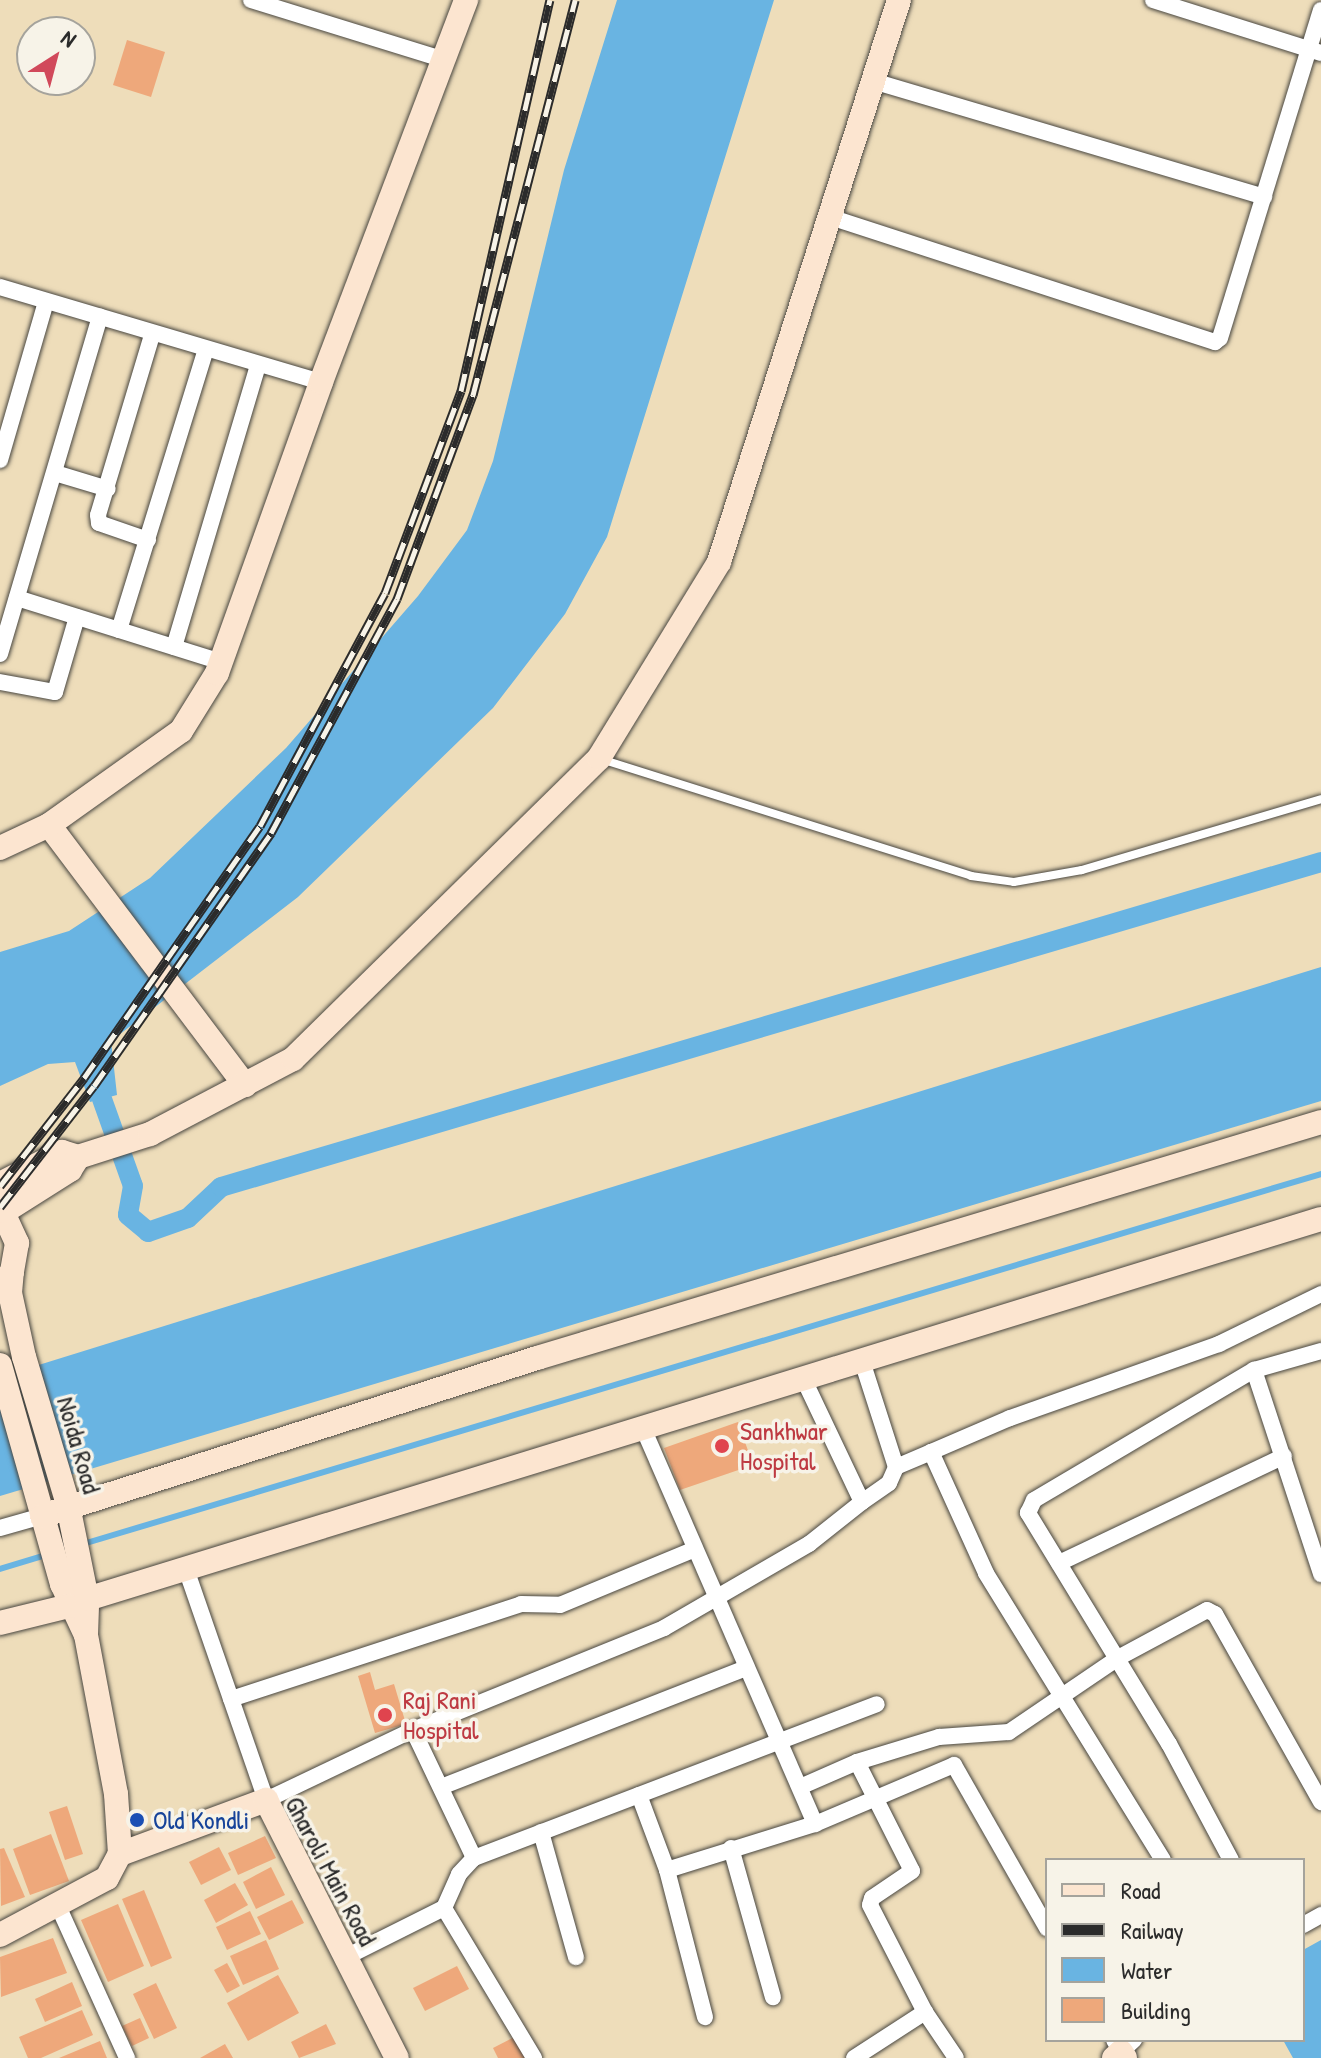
<!DOCTYPE html>
<style>
body{margin:0}
#map{position:relative;width:1321px;height:2058px;overflow:hidden;background:#eeddba;font-family:"Patrick Hand",sans-serif}
div>[style]{position:absolute}
[style*='--x']{left:calc(var(--x)*1px);top:calc(var(--y)*1px);width:calc(var(--w)*1px);rotate:calc(var(--a)*1deg)}
.water>*{inset:0;background:#69b4e2}
.stream>*{height:6px;margin:-3px;padding:0 3px;transform-origin:3px;border-radius:3px;background:#69b4e2}
.canal>*{height:20px;margin:-10px;padding:0 10px;transform-origin:10px;border-radius:10px;background:#69b4e2}
.building>*{inset:0;background:#eea87b}
.roads{filter:drop-shadow(0 0 2px #484640) drop-shadow(0 0 2px #484640)}
.lane>*{height:8px;margin:-4px;padding:0 4px;transform-origin:4px;border-radius:4px;background:#fff}
.street>*{height:16px;margin:-8px;padding:0 8px;transform-origin:8px;border-radius:8px;background:#fff}
.secondary>*{height:24px;margin:-12px;padding:0 12px;transform-origin:12px;border-radius:12px;background:#fce5d0}
.rail>*{height:9px;margin-top:-4.5px;transform-origin:0;background:repeating-linear-gradient(90deg,#f7f3e8 0 18px,#2b2b2b 0 36px);box-sizing:border-box;border-block:2px solid #2b2b2b}
.dots>*{width:22px;height:22px;translate:-50% -50%;box-sizing:border-box;border:4px solid #f7f3e8;border-radius:50%}
span{translate:-50% -50%;white-space:nowrap;text-align:center;line-height:1.15;-webkit-text-stroke:7px #f7f3e8;paint-order:stroke}
.health-label{font-size:26px;color:#be3a42}
.left{translate:0 -50%;text-align:left}
.street-label{font-size:26px;color:#2b2b2b}
.transit-label{font-size:26px;color:#164399}
.legend{position:absolute;left:1045px;top:1858px;width:260px;height:184px;box-sizing:border-box;background:#f7f3e8;border:2px solid #a5a39c;margin:0;padding:10px 14px;list-style:none;font-size:24px;color:#2b2b2b}
.legend li{display:flex;align-items:center;gap:16px;height:40px}
.legend b{width:40px;border:2px solid #a5a39c}
.north{position:absolute;left:16px;top:16px;width:80px;height:80px;box-sizing:border-box;background:#f7f3e8;border:2px solid #a5a39c;border-radius:50%;rotate:36deg;font-size:22px;font-weight:700;line-height:32px;text-align:center;color:#2b2b2b}
.north::after{content:'';display:block;margin:auto;width:28px;height:36px;background:#d1495b;clip-path:polygon(50% 0,100% 100%,50% 72%,0 100%)}
</style>
<div id="map">
<div class="water">
<i style="clip-path:polygon(617px 0,774px 0,607px 537px,565px 614px,493px 708px,298px 897px,111px 1041px,117px 1095px,90px 1102px,75px 1062px,48px 1064px,0 1086px,0 952px,69px 931px,150px 878px,286px 748px,418px 596px,467px 530px,493px 461px,564px 170px)"></i>
<i style="clip-path:polygon(1321px 967px,1321px 1101px,0 1496px,0 1377px)"></i>
<i style="clip-path:polygon(1321px 1940px,1321px 2058px,1293px 2058px,1283px 2040px,1303px 2040px,1303px 1950px)"></i>
</div>
<div class="stream">
<i style="--x:83;--y:1544;--w:1292;--a:-16.64"></i>
<i style="--x:0;--y:1569;--w:51;--a:-17"></i>
</div>
<div class="canal">
<i style="--x:102;--y:1099;--w:92;--a:70.4"></i>
<i style="--x:133;--y:1186;--w:29;--a:100"></i>
<i style="--x:128;--y:1215;--w:26;--a:40"></i>
<i style="--x:148;--y:1232;--w:42;--a:-19.3"></i>
<i style="--x:188;--y:1218;--w:45;--a:-43.2"></i>
<i style="--x:221;--y:1187;--w:1147;--a:-16.46"></i>
</div>
<div class="building">
<i style="clip-path:polygon(127px 40px,165px 52px,151px 97px,113px 85px)"></i>
<i style="clip-path:polygon(738px 1422px,753px 1465px,680px 1490px,664px 1448px)"></i>
<i style="clip-path:polygon(370px 1672px,375px 1690px,394px 1684px,406px 1724px,375px 1733px,358px 1676px)"></i>
<i style="clip-path:polygon(67px 1806px,83px 1854px,65px 1860px,49px 1812px)"></i>
<i style="clip-path:polygon(51px 1834px,69px 1881px,30px 1895px,13px 1849px)"></i>
<i style="clip-path:polygon(265px 1836px,276px 1858px,238px 1875px,228px 1853px)"></i>
<i style="clip-path:polygon(219px 1847px,231px 1870px,201px 1885px,189px 1862px)"></i>
<i style="clip-path:polygon(4px 1848px,25px 1897px,1px 1906px,0 1849px)"></i>
<i style="clip-path:polygon(271px 1867px,285px 1895px,256px 1909px,243px 1882px)"></i>
<i style="clip-path:polygon(235px 1883px,248px 1905px,216px 1923px,204px 1900px)"></i>
<i style="clip-path:polygon(144px 1890px,172px 1958px,151px 1967px,122px 1899px)"></i>
<i style="clip-path:polygon(292px 1900px,304px 1923px,269px 1940px,257px 1917px)"></i>
<i style="clip-path:polygon(118px 1904px,144px 1966px,108px 1982px,81px 1920px)"></i>
<i style="clip-path:polygon(250px 1911px,261px 1934px,227px 1950px,216px 1927px)"></i>
<i style="clip-path:polygon(53px 1938px,67px 1973px,1px 1997px,0 1957px)"></i>
<i style="clip-path:polygon(266px 1940px,279px 1969px,243px 1985px,230px 1956px)"></i>
<i style="clip-path:polygon(227px 1963px,240px 1986px,227px 1993px,214px 1970px)"></i>
<i style="clip-path:polygon(457px 1966px,469px 1989px,425px 2011px,413px 1988px)"></i>
<i style="clip-path:polygon(278px 1975px,299px 2013px,248px 2041px,227px 2003px)"></i>
<i style="clip-path:polygon(72px 1982px,82px 2006px,45px 2022px,35px 1999px)"></i>
<i style="clip-path:polygon(156px 1983px,177px 2028px,154px 2039px,133px 1994px)"></i>
<i style="clip-path:polygon(82px 2010px,93px 2035px,41px 2058px,28px 2058px,19px 2037px)"></i>
<i style="clip-path:polygon(140px 2018px,149px 2038px,132px 2046px,122px 2026px)"></i>
<i style="clip-path:polygon(326px 2024px,336px 2044px,299px 2058px,291px 2042px)"></i>
<i style="clip-path:polygon(518px 2035px,531px 2058px,498px 2058px,493px 2048px)"></i>
<i style="clip-path:polygon(100px 2041px,107px 2058px,59px 2058px)"></i>
<i style="clip-path:polygon(225px 2044px,233px 2058px,200px 2058px)"></i>
</div>
<div class="roads">
<div class="lane">
<i style="--x:604;--y:760;--w:385;--a:17.5"></i>
<i style="--x:971;--y:876;--w:43;--a:7.9"></i>
<i style="--x:1014;--y:882;--w:69;--a:-10"></i>
<i style="--x:1082;--y:870;--w:249;--a:-16.5"></i>
</div>
<div class="street">
<i style="--x:251;--y:0;--w:203;--a:17.2"></i>
<i style="--x:1153;--y:0;--w:176;--a:17.5"></i>
<i style="--x:873;--y:81;--w:408;--a:16.5"></i>
<i style="--x:830;--y:217;--w:405;--a:18"></i>
<i style="--x:1215;--y:342;--w:6;--a:-39"></i>
<i style="--x:1220;--y:338;--w:343;--a:-72.9"></i>
<i style="--x:0;--y:287;--w:335;--a:16.5"></i>
<i style="--x:0;--y:460;--w:165;--a:-73.8"></i>
<i style="--x:55;--y:473;--w:55;--a:16.8"></i>
<i style="--x:148;--y:540;--w:52;--a:-160.9"></i>
<i style="--x:99;--y:523;--w:8;--a:-97"></i>
<i style="--x:98;--y:515;--w:188;--a:-73.3"></i>
<i style="--x:17;--y:598;--w:214;--a:17.4"></i>
<i style="--x:119;--y:630;--w:294;--a:-72.8"></i>
<i style="--x:174;--y:647;--w:293;--a:-73.4"></i>
<i style="--x:0;--y:654;--w:352;--a:-73.5"></i>
<i style="--x:0;--y:682;--w:56;--a:10.3"></i>
<i style="--x:55;--y:692;--w:78;--a:-73.7"></i>
<i style="--x:1254;--y:1370;--w:215;--a:71.8"></i>
<i style="--x:643;--y:1428;--w:432;--a:66.5"></i>
<i style="--x:896;--y:1467;--w:38;--a:-23"></i>
<i style="--x:862;--y:1502;--w:33;--a:-35"></i>
<i style="--x:889;--y:1483;--w:17;--a:-66"></i>
<i style="--x:896;--y:1467;--w:111;--a:-107.8"></i>
<i style="--x:0;--y:1528;--w:44;--a:-15.9"></i>
<i style="--x:1059;--y:1563;--w:249;--a:-25.4"></i>
<i style="--x:186;--y:1569;--w:244;--a:70.9"></i>
<i style="--x:266;--y:1800;--w:163;--a:-25.5"></i>
<i style="--x:413;--y:1730;--w:271;--a:-22.1"></i>
<i style="--x:664;--y:1628;--w:168;--a:-30.1"></i>
<i style="--x:809;--y:1544;--w:68;--a:-38.4"></i>
<i style="--x:862;--y:1502;--w:135;--a:-115.4"></i>
<i style="--x:231;--y:1699;--w:305;--a:-18.1"></i>
<i style="--x:521;--y:1604;--w:39;--a:1"></i>
<i style="--x:560;--y:1605;--w:144;--a:-22.5"></i>
<i style="--x:413;--y:1730;--w:142;--a:64.5"></i>
<i style="--x:857;--y:1762;--w:122;--a:63.2"></i>
<i style="--x:912;--y:1871;--w:48;--a:146"></i>
<i style="--x:872;--y:1898;--w:7;--a:106"></i>
<i style="--x:870;--y:1905;--w:120;--a:62.8"></i>
<i style="--x:441;--y:1787;--w:327;--a:-21.3"></i>
<i style="--x:800;--y:1787;--w:62;--a:-23.7"></i>
<i style="--x:857;--y:1762;--w:86;--a:-17"></i>
<i style="--x:939;--y:1737;--w:70;--a:-4.1"></i>
<i style="--x:1009;--y:1732;--w:132;--a:-34.2"></i>
<i style="--x:1118;--y:1658;--w:101;--a:-28.3"></i>
<i style="--x:1207;--y:1610;--w:9;--a:27"></i>
<i style="--x:1215;--y:1614;--w:216;--a:60.6"></i>
<i style="--x:639;--y:1795;--w:80;--a:69.5"></i>
<i style="--x:667;--y:1870;--w:152;--a:75.5"></i>
<i style="--x:541;--y:1832;--w:130;--a:74.4"></i>
<i style="--x:731;--y:1848;--w:155;--a:74.3"></i>
<i style="--x:1163;--y:1860;--w:337;--a:-121.7"></i>
<i style="--x:986;--y:1573;--w:133;--a:-114.4"></i>
<i style="--x:931;--y:1452;--w:86;--a:-23.3"></i>
<i style="--x:1010;--y:1418;--w:222;--a:-19.5"></i>
<i style="--x:1219;--y:1344;--w:114;--a:-26.1"></i>
<i style="--x:1231;--y:1860;--w:132;--a:-118.1"></i>
<i style="--x:1169;--y:1744;--w:271;--a:-121.4"></i>
<i style="--x:1028;--y:1513;--w:14;--a:-65"></i>
<i style="--x:1034;--y:1500;--w:256;--a:-30.6"></i>
<i style="--x:1254;--y:1370;--w:70;--a:-15.8"></i>
<i style="--x:667;--y:1870;--w:155;--a:-17.3"></i>
<i style="--x:815;--y:1824;--w:151;--a:-23"></i>
<i style="--x:954;--y:1765;--w:188;--a:60.3"></i>
<i style="--x:59;--y:1908;--w:165;--a:65.6"></i>
<i style="--x:444;--y:1908;--w:37;--a:-66"></i>
<i style="--x:459;--y:1874;--w:22;--a:-47"></i>
<i style="--x:474;--y:1858;--w:431;--a:-20.9"></i>
<i style="--x:1303;--y:1925;--w:21;--a:-29"></i>
<i style="--x:346;--y:1957;--w:110;--a:-26.6"></i>
<i style="--x:444;--y:1908;--w:175;--a:59"></i>
<i style="--x:1114;--y:2040;--w:14;--a:60"></i>
<i style="--x:1121;--y:2052;--w:18;--a:-43"></i>
<i style="--x:854;--y:2058;--w:85;--a:-32.9"></i>
<i style="--x:925;--y:2012;--w:55;--a:56"></i>
</div>
<div class="secondary">
<i style="--x:49;--y:825;--w:326;--a:53"></i>
<i style="--x:0;--y:848;--w:54;--a:-25.1"></i>
<i style="--x:49;--y:825;--w:162;--a:-35.5"></i>
<i style="--x:181;--y:731;--w:68;--a:-58.2"></i>
<i style="--x:217;--y:673;--w:309;--a:-70.3"></i>
<i style="--x:321;--y:382;--w:409;--a:-69.2"></i>
<i style="--x:0;--y:1184;--w:70;--a:-27.3"></i>
<i style="--x:62;--y:1152;--w:17;--a:17"></i>
<i style="--x:0;--y:1206;--w:41;--a:65.3"></i>
<i style="--x:17;--y:1243;--w:29;--a:100"></i>
<i style="--x:12;--y:1272;--w:15;--a:132"></i>
<i style="--x:5;--y:1211;--w:77;--a:-32.2"></i>
<i style="--x:70;--y:1170;--w:15;--a:-58"></i>
<i style="--x:78;--y:1157;--w:76;--a:-17.7"></i>
<i style="--x:150;--y:1134;--w:161;--a:-27.7"></i>
<i style="--x:293;--y:1059;--w:429;--a:-44.5"></i>
<i style="--x:599;--y:758;--w:230;--a:-58.5"></i>
<i style="--x:719;--y:562;--w:590;--a:-72.24"></i>
<i style="--x:0;--y:1365;--w:228;--a:74.2"></i>
<i style="--x:62;--y:1584;--w:54;--a:64.9"></i>
<i style="--x:42;--y:1516;--w:520;--a:-17.7"></i>
<i style="--x:537;--y:1358;--w:819;--a:-16.75"></i>
<i style="--x:87;--y:1599;--w:1291;--a:-17.12"></i>
<i style="--x:0;--y:1623;--w:71;--a:-13.8"></i>
<i style="--x:120;--y:1854;--w:156;--a:-20.3"></i>
<i style="--x:266;--y:1800;--w:289;--a:63.1"></i>
<i style="--x:0;--y:1935;--w:121;--a:-28"></i>
<i style="--x:107;--y:1878;--w:27;--a:-62"></i>
<i style="--x:120;--y:1854;--w:60;--a:-93.8"></i>
<i style="--x:116;--y:1794;--w:162;--a:-100.7"></i>
<i style="--x:86;--y:1635;--w:36;--a:-88"></i>
<i style="--x:87;--y:1599;--w:100;--a:-101.5"></i>
<i style="--x:67;--y:1501;--w:150;--a:-106.6"></i>
<i style="--x:24;--y:1357;--w:66;--a:-102.3"></i>
<i style="--x:10;--y:1293;--w:21;--a:-85"></i>
<i style="--x:1114;--y:2058;--w:9;--a:-41"></i>
<i style="--x:1121;--y:2052;--w:7;--a:56"></i>
</div>
</div>
<div class="rail">
<i style="--x:0;--y:1186;--w:137;--a:-52.1"></i>
<i style="--x:84;--y:1078;--w:307;--a:-55.1"></i>
<i style="--x:260;--y:826;--w:264;--a:-61.8"></i>
<i style="--x:385;--y:593;--w:216;--a:-69.4"></i>
<i style="--x:461;--y:391;--w:401;--a:-77.2"></i>
<i style="--x:0;--y:1207;--w:153;--a:-52.2"></i>
<i style="--x:94;--y:1086;--w:309;--a:-55"></i>
<i style="--x:271;--y:833;--w:266;--a:-61.7"></i>
<i style="--x:397;--y:599;--w:218;--a:-69.6"></i>
<i style="--x:473;--y:395;--w:408;--a:-75.5"></i>
</div>
<div class="dots">
<i style="left:722px;top:1446px;background:#e0444e"></i>
<i style="left:385px;top:1715px;background:#e0444e"></i>
<i style="left:137px;top:1820px;background:#1a4fb4"></i>
</div>
<div class="health-label">
<span class="left" style="left:740px;top:1446px">Sankhwar<br>Hospital</span>
<span class="left" style="left:403px;top:1715px">Raj Rani<br>Hospital</span>
</div>
<div class="street-label">
<span style="left:79px;top:1445px;rotate:74deg">Noida Road</span>
<span style="left:331px;top:1871px;rotate:62deg">Gharoli Main Road</span>
</div>
<div class="transit-label">
<span class="left" style="left:153px;top:1820px">Old Kondli</span>
</div>
<ul class="legend">
<li><b style="height:10px;background:#fce5d0"></b>Road</li>
<li><b style="height:10px;background:#2b2b2b"></b>Railway</li>
<li><b style="height:22px;background:#69b4e2"></b>Water</li>
<li><b style="height:22px;background:#eea87b"></b>Building</li>
</ul>
<div class="north">N</div>
</div>
